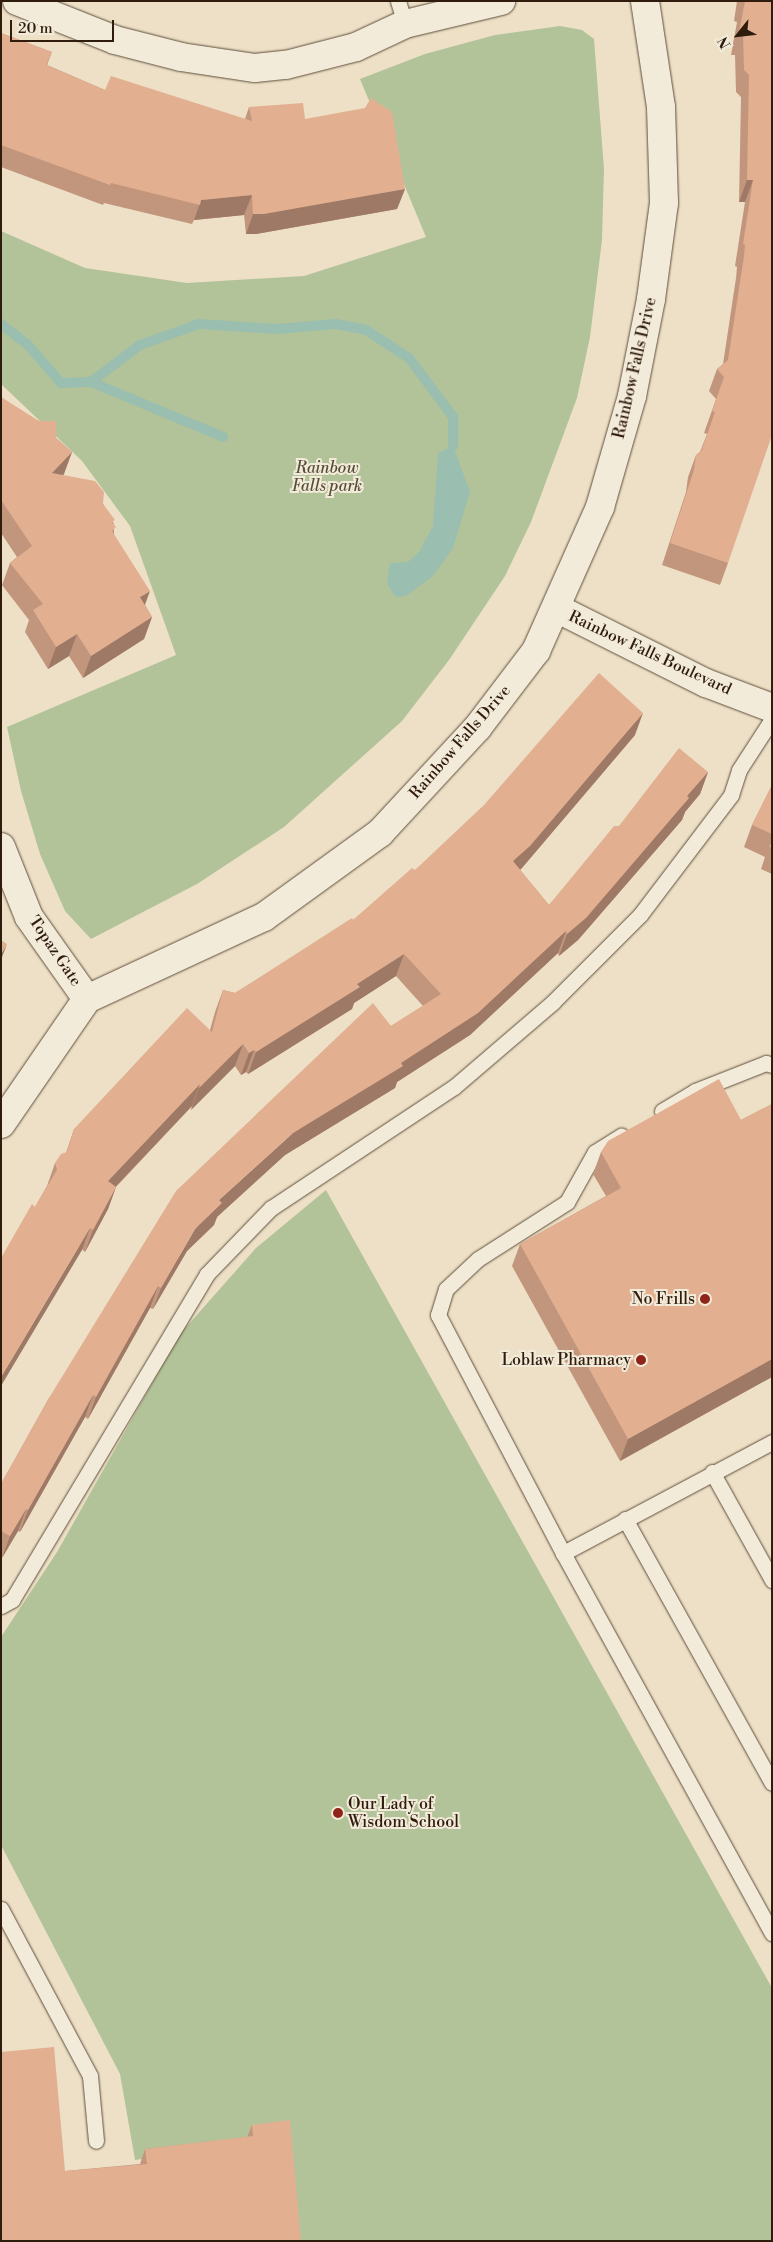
<!DOCTYPE html>
<style>
body{margin:0}
#map{position:relative;width:773px;height:2242px;overflow:hidden;background:#ede0c6;font-family:"Libre Bodoni",serif}
div>[style]{position:absolute}
[style*='--x']{left:calc(var(--x)*1px);top:calc(var(--y)*1px);width:calc(var(--w)*1px);rotate:calc(var(--a)*1deg)}
.green>*{inset:0;background:#b3c399}
.water>*{inset:0;background:#9abeaf}
.stream>*{height:10px;margin:-5px;padding:0 5px;transform-origin:5px;border-radius:5px;background:#9abeaf}
.roads{filter:drop-shadow(0 0 1px #5f4d3b) drop-shadow(0 0 1px #5f4d3b)}
.lane>*{height:15px;margin:-7.5px;padding:0 7.5px;transform-origin:7.5px;border-radius:7.5px;background:#f3ebda}
.street>*{height:28px;margin:-14px;padding:0 14px;transform-origin:14px;border-radius:14px;background:#f3ebda}
.wall>*{inset:0;background:#c2967d}
.shaded-wall>*{inset:0;background:#9e7a66}
.building>*{inset:0;background:#e2af91}
.dots>*{width:14px;height:14px;translate:-50% -50%;box-sizing:border-box;border:2px solid #f3ebda;border-radius:50%}
span{translate:-50% -50%;white-space:nowrap;text-align:center;line-height:1.15;-webkit-text-stroke:4px #f3ebda;paint-order:stroke}
.street-label{font-size:16px;color:#301c0d}
.park-label{font-size:16px;color:#574e37;font-style:italic}
.poi-label{font-size:16px;color:#301c0d}
.right{translate:-100% -50%;text-align:right}
.left{translate:0 -50%;text-align:left}
.frame{position:absolute;inset:0;border:2px solid #301c0d;pointer-events:none}
.north{position:absolute;left:713px;top:10px;width:50px;height:50px;-webkit-text-stroke:4px #f3ebda;paint-order:stroke;rotate:241deg;font-size:14px;font-weight:700;line-height:20px;text-align:center;color:#301c0d}
.north::after{content:'';display:block;margin:auto;width:18px;height:22px;background:#301c0d;clip-path:polygon(50% 0,100% 100%,50% 72%,0 100%)}
.scale{position:absolute;left:10px;top:20px;width:104px;height:22px;box-sizing:border-box;border:2px solid #301c0d;border-top:0;padding-left:6px;font-size:15px;line-height:18px;white-space:nowrap;color:#301c0d;-webkit-text-stroke:4px #f3ebda;paint-order:stroke}
</style>
<div id="map">
<div class="green">
<i style="clip-path:polygon(560px 26px,582px 30px,594px 39px,604px 169px,602px 240px,590px 337px,577px 398px,531px 522px,505px 576px,449px 660px,402px 721px,284px 827px,197px 884px,91px 939px,65px 911px,40px 854px,21px 791px,7px 727px,176px 655px,130px 526px,82px 461px,1px 384px,1px 231px,85px 268px,187px 283px,304px 276px,426px 237px,360px 79px,425px 54px,495px 35px)"></i>
<i style="clip-path:polygon(326px 1190px,772px 1988px,772px 2241px,295px 2241px,288px 2139px,135px 2160px,120px 2074px,1px 1845px,1px 1637px,57px 1552px,180px 1334px,256px 1248px)"></i>
</div>
<div class="water">
<i style="clip-path:polygon(453px 446px,470px 492px,453px 548px,433px 576px,406px 596px,395px 597px,387px 583px,390px 563px,408px 562px,419px 552px,433px 526px,438px 453px)"></i>
</div>
<div class="stream">
<i style="--x:1;--y:324;--w:34;--a:38"></i>
<i style="--x:28;--y:345;--w:50;--a:49"></i>
<i style="--x:61;--y:383;--w:30;--a:-2"></i>
<i style="--x:91;--y:382;--w:61;--a:-37.1"></i>
<i style="--x:140;--y:345;--w:63;--a:-19.6"></i>
<i style="--x:199;--y:324;--w:78;--a:3.7"></i>
<i style="--x:277;--y:329;--w:59;--a:-4.8"></i>
<i style="--x:336;--y:324;--w:31;--a:11"></i>
<i style="--x:366;--y:330;--w:51;--a:33.1"></i>
<i style="--x:409;--y:358;--w:74;--a:53.3"></i>
<i style="--x:453;--y:417;--w:29;--a:90"></i>
<i style="--x:91;--y:382;--w:143;--a:22.6"></i>
</div>
<div class="roads">
<div class="lane">
<i style="--x:398;--y:1;--w:24;--a:73"></i>
<i style="--x:662;--y:1111;--w:39;--a:-31"></i>
<i style="--x:695;--y:1091;--w:76;--a:-21.5"></i>
<i style="--x:766;--y:1063;--w:6;--a:18"></i>
<i style="--x:772;--y:1442;--w:237;--a:152"></i>
<i style="--x:563;--y:1553;--w:434;--a:61.2"></i>
<i style="--x:712;--y:1472;--w:124;--a:60.9"></i>
<i style="--x:625;--y:1519;--w:302;--a:60.9"></i>
<i style="--x:563;--y:1553;--w:269;--a:-117.7"></i>
<i style="--x:438;--y:1315;--w:27;--a:-73"></i>
<i style="--x:446;--y:1289;--w:44;--a:-43.2"></i>
<i style="--x:478;--y:1259;--w:106;--a:-32.6"></i>
<i style="--x:567;--y:1202;--w:57;--a:-60.8"></i>
<i style="--x:595;--y:1152;--w:31;--a:-32"></i>
<i style="--x:1;--y:1606;--w:13;--a:-29"></i>
<i style="--x:12;--y:1600;--w:380;--a:-59.1"></i>
<i style="--x:207;--y:1274;--w:92;--a:-45.9"></i>
<i style="--x:271;--y:1208;--w:219;--a:-33.5"></i>
<i style="--x:454;--y:1087;--w:130;--a:-40.6"></i>
<i style="--x:553;--y:1002;--w:123;--a:-45"></i>
<i style="--x:640;--y:915;--w:151;--a:-52.8"></i>
<i style="--x:731;--y:795;--w:26;--a:-72"></i>
<i style="--x:739;--y:770;--w:61;--a:-57.1"></i>
<i style="--x:1;--y:1909;--w:189;--a:61.9"></i>
<i style="--x:90;--y:2076;--w:65;--a:84.7"></i>
</div>
<div class="street">
<i style="--x:17;--y:1;--w:105;--a:21.7"></i>
<i style="--x:115;--y:40;--w:68;--a:14.4"></i>
<i style="--x:181;--y:57;--w:75;--a:8.5"></i>
<i style="--x:255;--y:68;--w:31;--a:-6"></i>
<i style="--x:286;--y:65;--w:72;--a:-14.4"></i>
<i style="--x:356;--y:47;--w:54;--a:-25.1"></i>
<i style="--x:405;--y:24;--w:99;--a:-13.5"></i>
<i style="--x:556;--y:608;--w:168;--a:26.6"></i>
<i style="--x:706;--y:683;--w:71;--a:20.7"></i>
<i style="--x:1;--y:847;--w:75;--a:68.2"></i>
<i style="--x:29;--y:917;--w:100;--a:54.7"></i>
<i style="--x:1;--y:1124;--w:152;--a:-55.5"></i>
<i style="--x:87;--y:999;--w:195;--a:-24.9"></i>
<i style="--x:264;--y:917;--w:143;--a:-35.9"></i>
<i style="--x:380;--y:833;--w:144;--a:-47.2"></i>
<i style="--x:478;--y:727;--w:96;--a:-52.7"></i>
<i style="--x:536;--y:651;--w:158;--a:-66"></i>
<i style="--x:600;--y:507;--w:116;--a:-73.9"></i>
<i style="--x:632;--y:396;--w:99;--a:-78.9"></i>
<i style="--x:651;--y:299;--w:97;--a:-82.3"></i>
<i style="--x:664;--y:203;--w:96;--a:-91.8"></i>
<i style="--x:661;--y:107;--w:107;--a:-98.6"></i>
</div>
</div>
<div class="wall">
<i style="clip-path:polygon(737px 1px,772px 1px,728px 563px,720px 585px,662px 565px,686px 492px,688px 477px,696px 455px,700px 452px,707px 434px,704px 433px,716px 399px,709px 391px,717px 369px,723px 364px,736px 278px,737px 267px,735px 266px,745px 202px,739px 202px,741px 97px,736px 92px,735px 55px,731px 55px,737px 22px,734px 21px)"></i>
<i style="clip-path:polygon(1px 33px,52px 52px,47px 65px,105px 90px,245px 119px,249px 107px,305px 119px,405px 189px,397px 209px,256px 234px,246px 234px,244px 215px,194px 220px,192px 224px,104px 203px,103px 205px,1px 167px)"></i>
<i style="clip-path:polygon(1px 397px,56px 438px,72px 452px,63px 475px,103px 504px,114px 524px,114px 534px,145px 605px,152px 617px,144px 639px,83px 678px,69px 656px,48px 669px,25px 632px,29px 620px,2px 585px,10px 563px,17px 557px,1px 533px)"></i>
<i style="clip-path:polygon(635px 735px,520px 870px,549px 905px,619px 826px,708px 772px,700px 794px,685px 812px,682px 820px,578px 940px,559px 956px,558px 953px,470px 1035px,397px 1082px,395px 1088px,285px 1155px,217px 1217px,214px 1225px,187px 1251px,153px 1309px,150px 1308px,88px 1419px,85px 1417px,20px 1532px,18px 1531px,2px 1558px,1px 1558px,1px 1484px,49px 1398px,391px 1026px,423px 1006px,396px 976px,354px 1003px,352px 1009px,248px 1074px,246px 1072px,241px 1075px,235px 1066px,191px 1110px,192px 1106px,116px 1187px,108px 1209px,85px 1252px,35px 1207px,47px 1186px,55px 1163px,66px 1153px,74px 1129px,210px 1030px,215px 1012px,223px 990px,235px 993px,353px 920px,415px 870px)"></i>
<i style="clip-path:polygon(772px 785px,772px 874px,761px 869px,765px 857px,744px 847px,752px 825px)"></i>
<i style="clip-path:polygon(772px 1104px,772px 1377px,620px 1461px,512px 1266px,520px 1244px,606px 1196px,593px 1174px,601px 1152px,741px 1120px)"></i>
<i style="clip-path:polygon(252px 2125px,301px 2241px,65px 2171px,140px 2164px,145px 2149px,247px 2137px)"></i>
</div>
<div class="shaded-wall">
<i style="clip-path:polygon(747px 180px,753px 180px,745px 202px,739px 202px)"></i>
<i style="clip-path:polygon(405px 189px,397px 209px,256px 234px,246px 234px,253px 214px)"></i>
<i style="clip-path:polygon(252px 195px,244px 215px,194px 220px,201px 200px)"></i>
<i style="clip-path:polygon(72px 452px,64px 474px,44px 495px,52px 473px)"></i>
<i style="clip-path:polygon(150px 591px,142px 613px,140px 597px)"></i>
<i style="clip-path:polygon(152px 617px,144px 639px,83px 678px,91px 656px)"></i>
<i style="clip-path:polygon(77px 634px,69px 656px,48px 669px,56px 647px)"></i>
<i style="clip-path:polygon(643px 713px,635px 735px,522px 868px,505px 883px,513px 861px)"></i>
<i style="clip-path:polygon(708px 772px,700px 794px,685px 812px,682px 820px,578px 940px,559px 956px,567px 934px)"></i>
<i style="clip-path:polygon(566px 931px,558px 953px,470px 1035px,397px 1082px,395px 1088px,285px 1155px,217px 1217px,214px 1225px,187px 1251px,153px 1309px,161px 1288px,195px 1229px,219px 1200px,293px 1133px,401px 1063px)"></i>
<i style="clip-path:polygon(7px 944px,1px 960px,1px 954px)"></i>
<i style="clip-path:polygon(404px 954px,396px 976px,354px 1003px,352px 1009px,248px 1074px,256px 1052px,357px 984px)"></i>
<i style="clip-path:polygon(243px 1044px,235px 1066px,191px 1110px,199px 1088px)"></i>
<i style="clip-path:polygon(254px 1050px,246px 1072px,241px 1075px,249px 1053px)"></i>
<i style="clip-path:polygon(200px 1084px,192px 1106px,100px 1203px,108px 1181px)"></i>
<i style="clip-path:polygon(116px 1187px,108px 1209px,85px 1252px,93px 1230px)"></i>
<i style="clip-path:polygon(90px 1228px,82px 1250px,1px 1386px,1px 1377px)"></i>
<i style="clip-path:polygon(158px 1286px,150px 1308px,88px 1419px,96px 1397px)"></i>
<i style="clip-path:polygon(772px 1359px,772px 1377px,620px 1461px,628px 1439px)"></i>
<i style="clip-path:polygon(93px 1395px,85px 1417px,20px 1532px,28px 1510px)"></i>
<i style="clip-path:polygon(26px 1509px,18px 1531px,2px 1558px,10px 1536px)"></i>
</div>
<div class="building">
<i style="clip-path:polygon(745px 1px,772px 1px,772px 435px,728px 563px,670px 543px,694px 470px,696px 455px,701px 452px,715px 412px,712px 411px,724px 377px,717px 369px,728px 360px,744px 256px,745px 245px,743px 244px,753px 180px,747px 180px,749px 75px,744px 70px,743px 33px,739px 33px)"></i>
<i style="clip-path:polygon(1px 33px,52px 52px,46px 65px,105px 90px,111px 76px,252px 121px,249px 107px,303px 103px,305px 119px,365px 108px,371px 98px,392px 112px,405px 189px,264px 214px,253px 214px,252px 195px,201px 200px,200px 205px,111px 183px,110px 185px,1px 145px)"></i>
<i style="clip-path:polygon(1px 397px,39px 421px,56px 421px,56px 438px,72px 452px,52px 473px,95px 481px,104px 492px,103px 504px,115px 520px,112px 522px,116px 527px,112px 531px,150px 591px,140px 597px,152px 617px,91px 656px,77px 634px,56px 647px,33px 610px,43px 604px,10px 563px,32px 546px,1px 500px)"></i>
<i style="clip-path:polygon(599px 673px,643px 713px,530px 846px,513px 861px,549px 905px,614px 826px,619px 826px,679px 748px,708px 772px,687px 796px,689px 798px,586px 918px,567px 934px,566px 931px,478px 1013px,401px 1063px,403px 1066px,293px 1133px,219px 1200px,222px 1203px,195px 1229px,161px 1288px,158px 1286px,96px 1397px,93px 1395px,28px 1510px,26px 1509px,10px 1536px,1px 1531px,1px 1484px,49px 1398px,176px 1191px,373px 1003px,391px 1026px,441px 994px,404px 954px,357px 984px,360px 987px,256px 1052px,254px 1050px,249px 1053px,243px 1044px,199px 1088px,200px 1084px,108px 1181px,116px 1187px,93px 1230px,90px 1228px,1px 1377px,1px 1258px,32px 1204px,35px 1207px,57px 1170px,55px 1163px,61px 1154px,67px 1152px,74px 1129px,187px 1008px,212px 1032px,223px 990px,235px 993px,352px 918px,353px 920px,412px 868px,415px 870px,484px 805px)"></i>
<i style="clip-path:polygon(772px 785px,772px 834px,752px 825px)"></i>
<i style="clip-path:polygon(772px 841px,772px 848px,769px 847px)"></i>
<i style="clip-path:polygon(1px 940px,7px 944px,1px 954px)"></i>
<i style="clip-path:polygon(719px 1079px,741px 1120px,772px 1104px,772px 1359px,628px 1439px,520px 1244px,621px 1188px,601px 1152px,608px 1141px)"></i>
<i style="clip-path:polygon(54px 2047px,65px 2171px,147px 2164px,145px 2149px,253px 2136px,252px 2125px,290px 2120px,301px 2241px,1px 2241px,1px 2052px)"></i>
</div>
<div class="dots">
<i style="left:705px;top:1299px;background:#8f2418"></i>
<i style="left:641px;top:1360px;background:#8f2418"></i>
<i style="left:338px;top:1813px;background:#8f2418"></i>
</div>
<div class="street-label">
<span style="left:635px;top:368px;rotate:-77deg">Rainbow Falls Drive</span>
<span style="left:650px;top:653px;rotate:25deg">Rainbow Falls Boulevard</span>
<span style="left:460px;top:742px;rotate:-49deg">Rainbow Falls Drive</span>
<span style="left:55px;top:951px;rotate:56deg">Topaz Gate</span>
</div>
<div class="park-label">
<span style="left:327px;top:477px">Rainbow<br>Falls park</span>
</div>
<div class="poi-label">
<span class="right" style="left:695px;top:1299px">No Frills</span>
<span class="right" style="left:631px;top:1360px">Loblaw Pharmacy</span>
<span class="left" style="left:348px;top:1813px">Our Lady of<br>Wisdom School</span>
</div>
<div class="frame"></div>
<div class="north">N</div>
<div class="scale">20 m</div>
</div>
